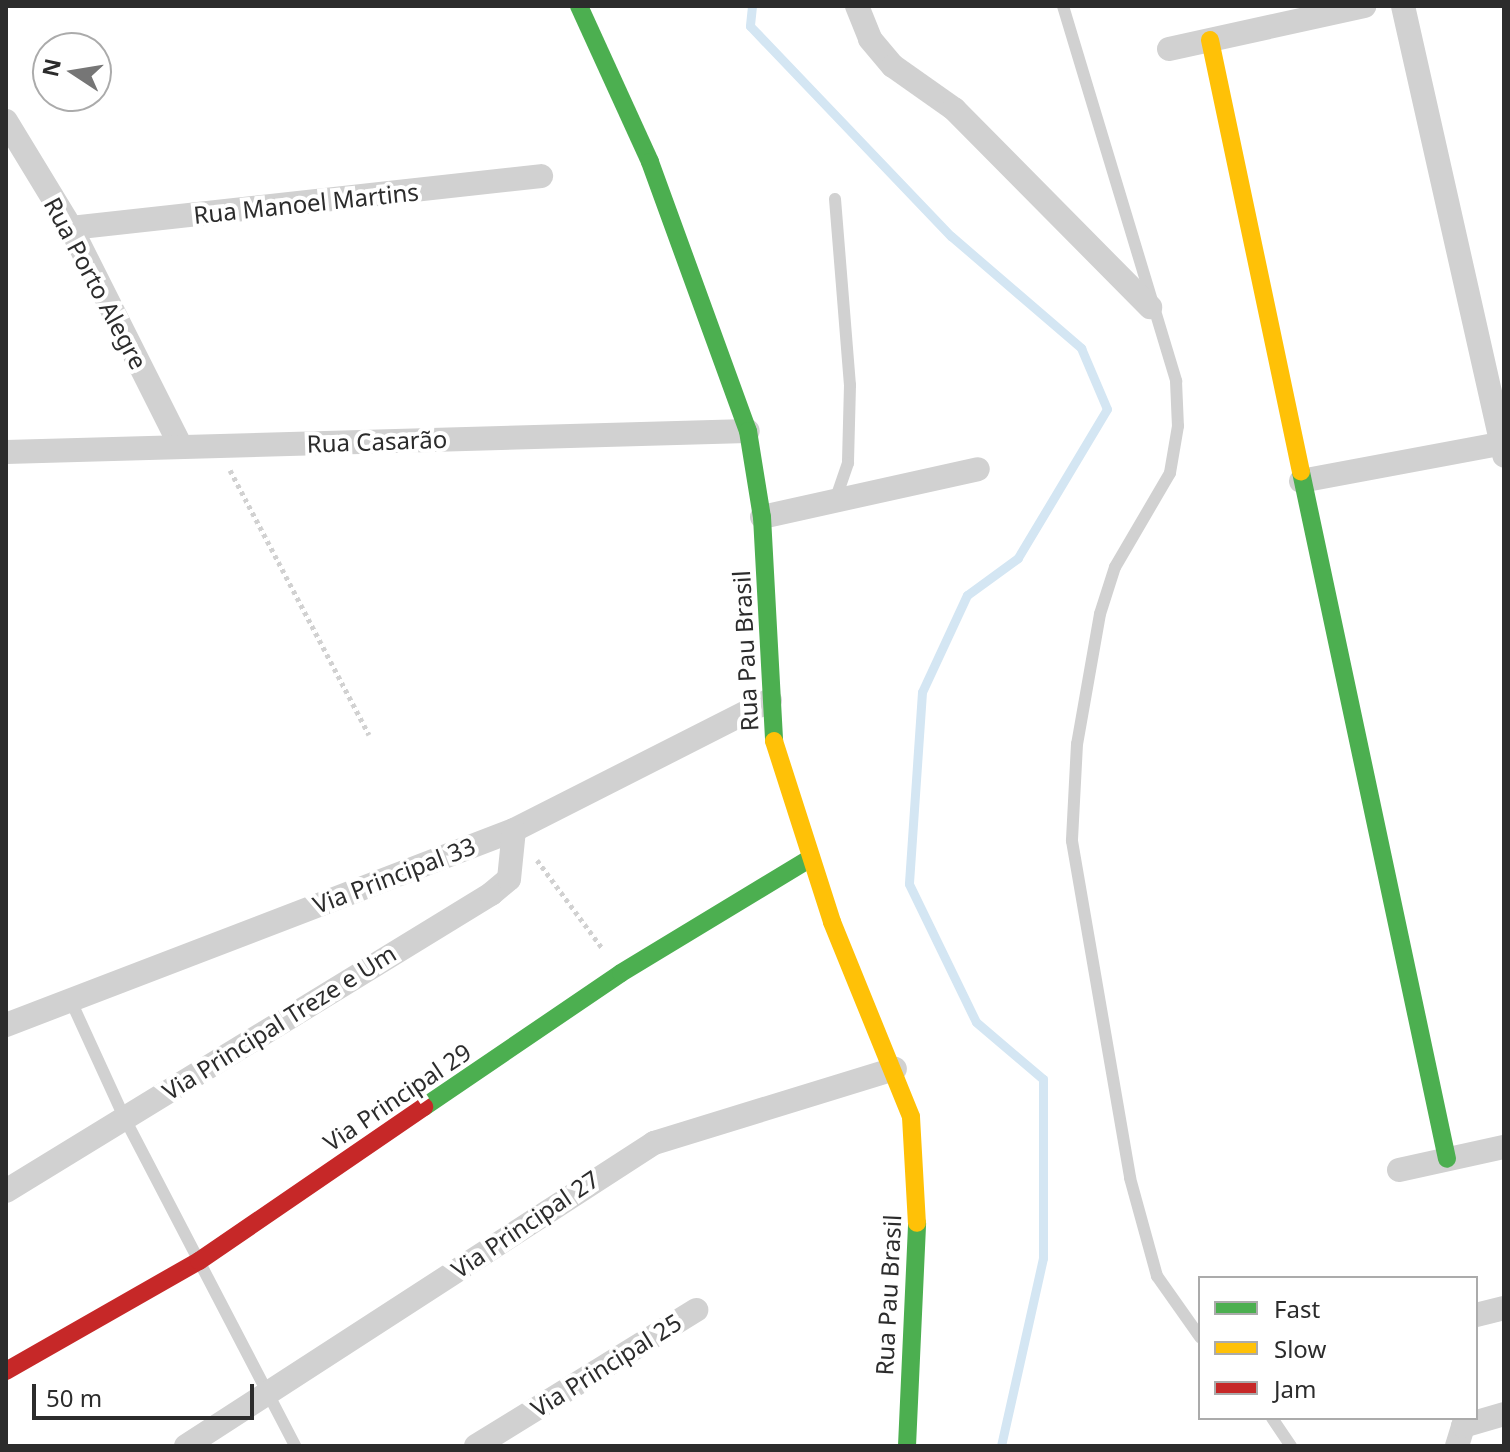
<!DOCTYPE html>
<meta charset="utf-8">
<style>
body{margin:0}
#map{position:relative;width:1510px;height:1452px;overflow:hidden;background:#fff;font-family:"Noto Sans",sans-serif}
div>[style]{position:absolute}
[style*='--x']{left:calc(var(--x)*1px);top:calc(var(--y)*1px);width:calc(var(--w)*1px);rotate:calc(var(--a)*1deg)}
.stream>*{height:9px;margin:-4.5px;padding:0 4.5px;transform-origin:4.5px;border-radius:4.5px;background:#d4e6f3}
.path>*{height:5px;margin-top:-2.5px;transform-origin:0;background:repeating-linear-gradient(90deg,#d1d1d1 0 4px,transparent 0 8px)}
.lane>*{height:12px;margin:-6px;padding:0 6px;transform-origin:6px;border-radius:6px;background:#d1d1d1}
.street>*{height:24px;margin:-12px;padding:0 12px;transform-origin:12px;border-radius:12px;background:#d1d1d1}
.fast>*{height:18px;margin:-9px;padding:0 9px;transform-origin:9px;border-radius:9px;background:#4caf50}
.slow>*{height:18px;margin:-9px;padding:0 9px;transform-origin:9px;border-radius:9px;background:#ffc107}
.jam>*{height:18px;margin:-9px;padding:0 9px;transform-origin:9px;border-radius:9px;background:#c62828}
span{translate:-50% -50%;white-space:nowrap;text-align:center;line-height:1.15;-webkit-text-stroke:8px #fff;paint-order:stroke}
.street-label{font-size:24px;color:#2c2c2c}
.frame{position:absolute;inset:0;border:8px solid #2c2c2c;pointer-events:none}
.legend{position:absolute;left:1198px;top:1276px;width:280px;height:144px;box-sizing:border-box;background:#fff;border:2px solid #ababab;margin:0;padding:10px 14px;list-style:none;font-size:24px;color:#2c2c2c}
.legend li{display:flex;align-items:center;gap:16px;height:40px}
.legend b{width:40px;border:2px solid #ababab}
.north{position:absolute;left:32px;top:32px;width:80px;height:80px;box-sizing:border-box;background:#fff;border:2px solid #ababab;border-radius:50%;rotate:282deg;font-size:22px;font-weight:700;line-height:32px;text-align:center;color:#2c2c2c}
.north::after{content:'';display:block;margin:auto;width:28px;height:36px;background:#767676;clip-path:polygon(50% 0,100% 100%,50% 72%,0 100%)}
.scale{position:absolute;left:32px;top:1384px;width:222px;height:36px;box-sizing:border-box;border:4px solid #2c2c2c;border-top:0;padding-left:10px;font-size:24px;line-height:28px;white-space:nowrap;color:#2c2c2c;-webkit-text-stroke:6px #fff;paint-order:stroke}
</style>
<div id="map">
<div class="stream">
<i style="--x:752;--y:6;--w:20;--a:96"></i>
<i style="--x:750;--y:26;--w:291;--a:46.3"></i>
<i style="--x:951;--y:236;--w:172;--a:40.7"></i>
<i style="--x:1081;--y:348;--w:66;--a:66.9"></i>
<i style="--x:1107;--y:409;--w:174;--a:120.9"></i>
<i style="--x:1018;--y:558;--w:63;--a:144"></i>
<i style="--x:967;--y:595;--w:107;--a:114.9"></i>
<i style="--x:922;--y:692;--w:192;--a:93.9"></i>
<i style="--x:909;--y:884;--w:153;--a:64.1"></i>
<i style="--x:976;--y:1022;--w:88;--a:40.4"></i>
<i style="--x:1043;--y:1079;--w:179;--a:90"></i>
<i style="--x:1043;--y:1258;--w:193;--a:102.6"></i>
</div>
<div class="path">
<i style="--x:230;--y:470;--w:299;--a:62.3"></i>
<i style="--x:537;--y:860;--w:109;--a:53.5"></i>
</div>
<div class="lane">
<i style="--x:1063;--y:6;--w:392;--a:73.2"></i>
<i style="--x:1176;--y:381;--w:45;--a:87.5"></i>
<i style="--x:1178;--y:426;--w:48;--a:99.7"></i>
<i style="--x:1170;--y:473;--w:109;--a:120.3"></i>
<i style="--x:1115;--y:567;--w:49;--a:107.7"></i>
<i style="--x:1100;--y:614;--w:132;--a:100"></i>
<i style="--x:1077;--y:744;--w:97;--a:93"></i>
<i style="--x:1072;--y:841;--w:342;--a:80.2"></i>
<i style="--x:1130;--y:1178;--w:102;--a:74.6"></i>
<i style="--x:1157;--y:1276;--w:75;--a:54.8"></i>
<i style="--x:835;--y:199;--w:187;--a:85.4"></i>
<i style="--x:850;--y:385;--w:78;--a:91.5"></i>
<i style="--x:848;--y:463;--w:37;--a:109"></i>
<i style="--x:70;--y:999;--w:130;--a:65.4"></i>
<i style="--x:124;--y:1117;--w:371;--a:62.5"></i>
<i style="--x:1272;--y:1418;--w:34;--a:56"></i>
</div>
<div class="street">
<i style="--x:857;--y:6;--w:35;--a:68"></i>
<i style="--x:870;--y:39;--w:35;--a:50"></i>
<i style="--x:893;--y:66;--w:75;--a:35.2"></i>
<i style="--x:954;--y:109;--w:279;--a:45.3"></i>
<i style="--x:1403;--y:6;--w:461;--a:77.3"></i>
<i style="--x:1169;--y:49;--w:200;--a:-12.4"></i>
<i style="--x:6;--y:121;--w:125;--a:58.7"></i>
<i style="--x:71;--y:228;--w:245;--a:63.3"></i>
<i style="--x:71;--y:228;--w:473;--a:-6.3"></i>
<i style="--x:6;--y:452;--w:742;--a:-1.62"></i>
<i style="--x:1301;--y:481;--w:207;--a:-10.6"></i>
<i style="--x:762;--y:517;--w:221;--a:-12.5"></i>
<i style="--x:6;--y:1025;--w:544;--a:-21"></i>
<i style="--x:514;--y:830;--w:287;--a:-26.9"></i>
<i style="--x:1399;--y:1170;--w:107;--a:-12.4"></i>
<i style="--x:6;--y:1191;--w:569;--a:-31.48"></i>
<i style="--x:491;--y:894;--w:23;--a:-40"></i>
<i style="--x:509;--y:879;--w:49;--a:-84.2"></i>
<i style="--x:1476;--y:1315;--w:29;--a:-14"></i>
<i style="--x:186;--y:1446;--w:558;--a:-32.92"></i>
<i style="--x:654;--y:1143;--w:252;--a:-17.1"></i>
<i style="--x:476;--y:1446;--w:259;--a:-31.7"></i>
<i style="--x:1457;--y:1446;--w:21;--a:-73"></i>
<i style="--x:1463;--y:1426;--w:43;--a:-16.3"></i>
</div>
<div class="fast">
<i style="--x:579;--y:6;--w:171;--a:65.5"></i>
<i style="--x:650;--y:162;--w:286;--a:70"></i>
<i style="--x:748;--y:431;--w:87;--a:80.8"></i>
<i style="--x:762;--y:517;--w:224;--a:86.9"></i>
<i style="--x:1301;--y:472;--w:702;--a:78"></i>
<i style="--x:424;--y:1107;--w:238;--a:-34.2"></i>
<i style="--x:621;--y:973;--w:222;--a:-31.2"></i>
<i style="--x:907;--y:1446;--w:223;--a:-87.4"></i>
</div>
<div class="slow">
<i style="--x:1210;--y:40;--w:441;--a:78.1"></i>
<i style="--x:774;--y:741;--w:190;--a:72.2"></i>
<i style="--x:832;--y:922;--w:210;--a:67.9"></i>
<i style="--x:911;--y:1117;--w:106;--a:86.8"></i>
</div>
<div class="jam">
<i style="--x:6;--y:1371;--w:222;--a:-29.7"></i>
<i style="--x:199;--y:1261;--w:273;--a:-34.4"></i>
</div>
<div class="street-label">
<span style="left:306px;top:203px;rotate:-6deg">Rua Manoel Martins</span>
<span style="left:96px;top:283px;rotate:62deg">Rua Porto Alegre</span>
<span style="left:377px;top:441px;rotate:-2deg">Rua Casarão</span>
<span style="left:745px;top:651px;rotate:-93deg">Rua Pau Brasil</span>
<span style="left:394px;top:875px;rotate:-21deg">Via Principal 33</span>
<span style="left:279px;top:1022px;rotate:-32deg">Via Principal Treze e Um</span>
<span style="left:397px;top:1097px;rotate:-34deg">Via Principal 29</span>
<span style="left:525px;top:1224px;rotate:-34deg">Via Principal 27</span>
<span style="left:888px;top:1295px;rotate:-87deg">Rua Pau Brasil</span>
<span style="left:606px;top:1365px;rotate:-32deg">Via Principal 25</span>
</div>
<div class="frame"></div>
<ul class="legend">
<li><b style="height:10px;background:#4caf50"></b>Fast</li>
<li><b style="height:10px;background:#ffc107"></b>Slow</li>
<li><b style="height:10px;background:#c62828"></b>Jam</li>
</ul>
<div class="north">N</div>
<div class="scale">50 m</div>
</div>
